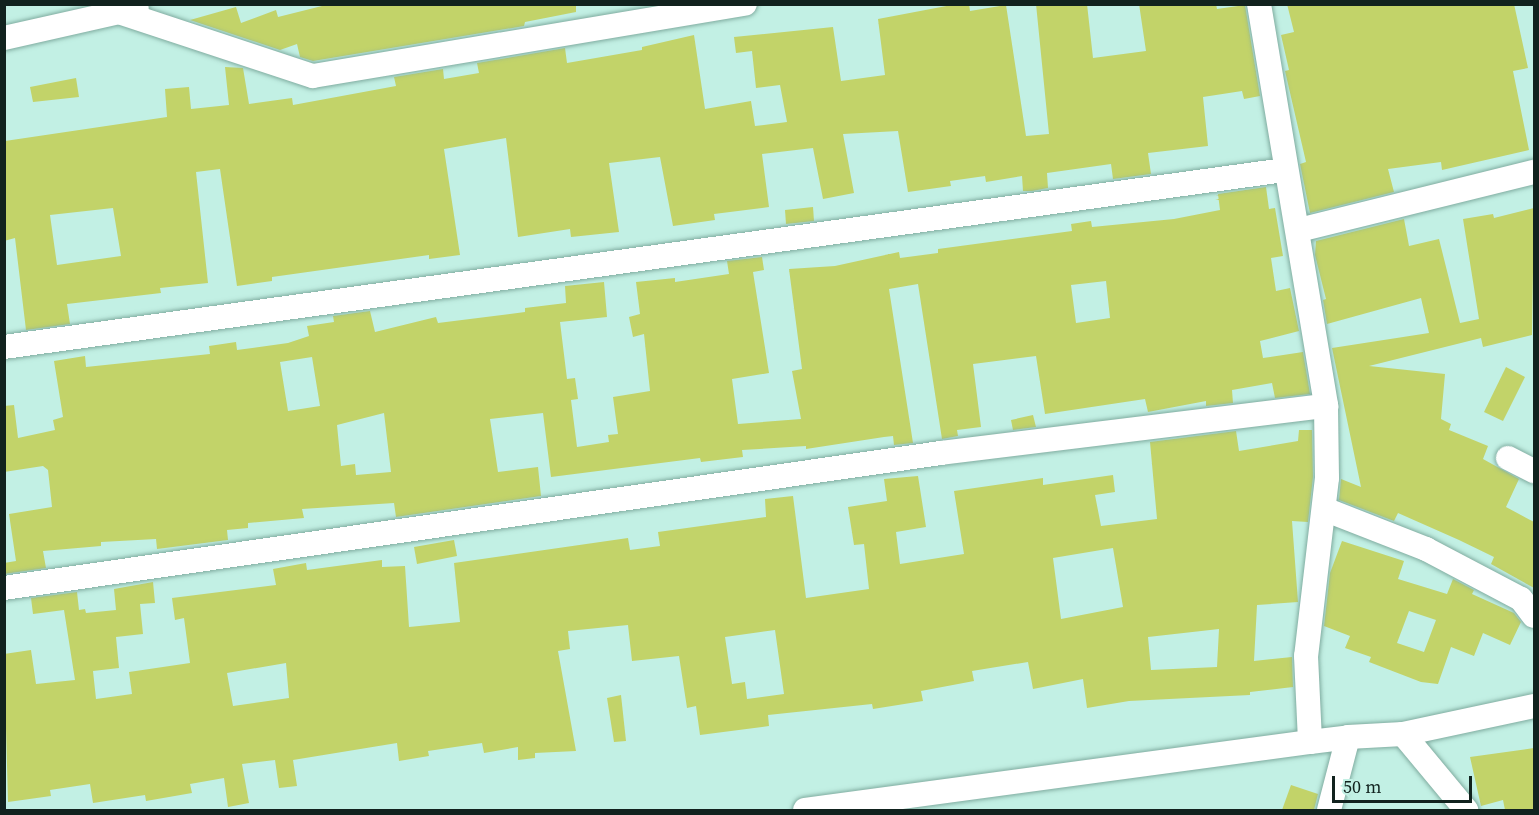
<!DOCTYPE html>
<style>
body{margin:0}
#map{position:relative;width:1539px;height:815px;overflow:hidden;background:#c2f0e4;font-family:"Source Serif 4",serif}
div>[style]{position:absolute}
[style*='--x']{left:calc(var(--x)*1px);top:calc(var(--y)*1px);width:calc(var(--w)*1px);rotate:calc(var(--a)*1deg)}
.building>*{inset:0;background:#c2d369}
.roads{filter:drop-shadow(0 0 2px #80aca0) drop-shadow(0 0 2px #80aca0)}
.minor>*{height:24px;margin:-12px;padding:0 12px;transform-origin:12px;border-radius:12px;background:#fff}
span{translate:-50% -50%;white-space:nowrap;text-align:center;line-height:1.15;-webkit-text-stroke:4.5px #c2f0e4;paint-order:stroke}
.frame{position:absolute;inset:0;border:6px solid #11221e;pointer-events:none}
.scale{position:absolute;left:1332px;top:776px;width:140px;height:27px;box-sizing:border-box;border:3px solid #11221e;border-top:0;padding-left:8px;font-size:18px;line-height:21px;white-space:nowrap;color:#11221e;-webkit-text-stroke:4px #c2f0e4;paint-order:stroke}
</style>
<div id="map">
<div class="building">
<i style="clip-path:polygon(330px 4px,576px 4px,576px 12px,525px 22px,524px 26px,313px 61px,300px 57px,297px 44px,280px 50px,190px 20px,236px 7px,241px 23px,276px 10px,278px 17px)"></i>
<i style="clip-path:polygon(evenodd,957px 4px,969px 4px,970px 11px,1006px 5px,1026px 136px,1049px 134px,1036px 4px,1087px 4px,1093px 58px,1146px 51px,1139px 4px,1216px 4px,1217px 9px,1245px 5px,1260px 96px,1244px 99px,1242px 91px,1203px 97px,1208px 146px,1148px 153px,1151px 174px,1113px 179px,1111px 164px,1047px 173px,1048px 188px,1032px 191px,1023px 191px,1022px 176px,986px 182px,985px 176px,950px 181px,951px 186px,908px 192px,898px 131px,843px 134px,854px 193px,823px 199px,813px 148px,762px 154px,769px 207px,714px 214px,715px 220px,673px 226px,660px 157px,609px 163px,619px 232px,571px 237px,570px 229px,518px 237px,506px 138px,444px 149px,460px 255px,429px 259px,429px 255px,272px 277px,272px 281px,237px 286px,220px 169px,196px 172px,208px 283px,160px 288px,161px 293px,67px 304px,70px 324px,26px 330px,15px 238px,4px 241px,5px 141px,167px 117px,165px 89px,189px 87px,191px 109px,229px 105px,225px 67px,243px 68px,249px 104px,292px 98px,293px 105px,396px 86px,394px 77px,443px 69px,444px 79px,479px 73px,477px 63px,565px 48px,567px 63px,642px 50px,642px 47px,694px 35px,705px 109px,751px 101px,755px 126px,787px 122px,780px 85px,756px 88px,752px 51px,736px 53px,734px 37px,833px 27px,841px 81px,885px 75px,878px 19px,957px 4px,113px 208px,121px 256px,57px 265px,50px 215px,113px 208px)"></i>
<i style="clip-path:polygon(1287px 4px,1514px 4px,1528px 68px,1513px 71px,1529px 150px,1442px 170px,1441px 162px,1388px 169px,1394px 192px,1310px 213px,1300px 164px,1306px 162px,1285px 71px,1289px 70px,1281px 35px,1294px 32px)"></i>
<i style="clip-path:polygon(76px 78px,79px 97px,33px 102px,30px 87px)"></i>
<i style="clip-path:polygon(evenodd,1266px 187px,1269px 209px,1275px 208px,1283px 256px,1271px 258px,1276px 291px,1290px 288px,1299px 331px,1260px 341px,1263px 358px,1303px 352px,1310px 394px,1275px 398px,1272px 383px,1232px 390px,1233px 403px,1206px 406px,1206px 401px,1148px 412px,1145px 399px,1045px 414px,1036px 356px,973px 364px,981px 427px,957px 430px,958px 436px,942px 439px,918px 284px,889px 289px,913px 443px,894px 445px,893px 436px,884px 437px,806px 449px,806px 446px,742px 450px,743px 457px,701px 462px,700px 458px,551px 477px,543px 413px,490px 419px,498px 472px,538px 467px,541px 496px,396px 517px,394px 503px,302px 509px,304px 518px,248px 523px,248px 528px,227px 530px,228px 540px,157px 549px,156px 539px,101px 542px,101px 546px,43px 551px,46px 568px,4px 574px,4px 563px,16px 561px,9px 514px,52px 507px,48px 470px,43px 466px,4px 472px,4px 406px,14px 405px,18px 438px,55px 430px,53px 420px,63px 417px,54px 361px,85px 356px,86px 367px,210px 354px,209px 346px,236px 342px,237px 350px,288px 343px,309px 336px,307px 326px,334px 322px,333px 316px,370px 311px,375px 332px,436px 317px,438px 323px,525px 312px,525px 308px,566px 303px,565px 286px,604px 282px,607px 317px,560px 322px,567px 379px,575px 378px,578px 399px,571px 400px,577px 447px,609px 442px,608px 435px,618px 434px,613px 397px,650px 391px,644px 334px,633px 337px,629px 317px,640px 314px,636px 282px,675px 278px,675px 282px,729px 274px,727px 261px,762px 257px,764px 270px,753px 272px,769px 373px,732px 379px,738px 424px,801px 419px,792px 371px,802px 369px,789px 269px,835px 266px,899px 252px,900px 258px,938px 253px,938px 249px,1072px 231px,1071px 224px,1091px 221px,1092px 227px,1174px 219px,1220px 210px,1218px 194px,1266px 187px,1106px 281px,1110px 318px,1076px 323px,1071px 285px,1106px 281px,1266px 187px,312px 357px,320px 406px,288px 411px,280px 362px,312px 357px,1266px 187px,384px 413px,391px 472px,356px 475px,355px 464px,341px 466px,337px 425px,384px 413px)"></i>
<i style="clip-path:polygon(813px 207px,814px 221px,786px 224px,785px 210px)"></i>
<i style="clip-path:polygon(1534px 208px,1532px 335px,1483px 347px,1481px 338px,1369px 366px,1445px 374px,1441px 419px,1451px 424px,1449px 430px,1488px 446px,1483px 459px,1519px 479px,1506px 507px,1534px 522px,1534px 588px,1491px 564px,1494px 557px,1459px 540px,1398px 513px,1394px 521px,1339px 500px,1341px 479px,1361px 487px,1332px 348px,1429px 333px,1421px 298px,1327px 324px,1323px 300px,1326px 299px,1315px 255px,1316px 241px,1404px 219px,1409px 246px,1439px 239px,1460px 323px,1479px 319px,1463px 219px,1493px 214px,1494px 218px)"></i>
<i style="clip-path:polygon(1506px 367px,1525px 377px,1503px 421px,1484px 412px)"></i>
<i style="clip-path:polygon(1033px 415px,1036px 427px,1013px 430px,1011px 420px)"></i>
<i style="clip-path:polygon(evenodd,1299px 430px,1312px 430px,1313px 477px,1308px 522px,1292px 521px,1298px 602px,1257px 605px,1254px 661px,1292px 657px,1293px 687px,1250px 692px,1250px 695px,1129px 701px,1087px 708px,1083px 679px,1033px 689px,1028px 662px,972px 671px,974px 681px,921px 691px,923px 701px,873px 709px,872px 704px,768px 715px,769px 726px,700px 735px,696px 706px,687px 708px,679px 656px,632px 661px,628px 625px,568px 631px,570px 649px,558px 651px,576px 751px,535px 753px,535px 758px,518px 760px,518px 747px,484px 753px,482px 743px,428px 751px,429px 756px,399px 761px,397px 743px,293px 760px,297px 786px,279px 788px,275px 760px,242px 764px,249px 803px,228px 807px,224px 778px,190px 784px,192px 793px,146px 801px,145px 795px,93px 803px,90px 784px,50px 790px,51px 796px,8px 802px,4px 654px,31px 650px,36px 684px,75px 680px,64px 610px,33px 614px,31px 598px,77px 592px,79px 610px,85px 609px,86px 613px,116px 610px,114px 589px,153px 582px,155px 603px,140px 604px,143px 634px,116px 637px,119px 668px,93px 671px,96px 699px,132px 694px,129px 672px,190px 663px,184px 618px,175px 620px,172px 598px,276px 585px,273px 569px,306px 563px,307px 570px,382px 560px,382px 567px,405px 566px,409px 627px,460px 622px,454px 563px,628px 538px,630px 550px,660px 546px,658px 532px,766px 517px,765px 499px,793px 496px,806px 598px,869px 589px,864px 544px,854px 545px,848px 507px,887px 501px,884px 479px,918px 476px,926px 527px,896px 532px,900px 564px,964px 554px,954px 491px,1043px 478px,1043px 485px,1113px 475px,1115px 492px,1095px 495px,1101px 526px,1157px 519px,1150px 442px,1236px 431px,1239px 451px,1298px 441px,1299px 430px,1113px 548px,1123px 607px,1061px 619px,1053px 558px,1113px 548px,1299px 430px,1219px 629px,1217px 667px,1151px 670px,1148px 637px,1219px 629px,1299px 430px,775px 630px,784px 694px,747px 699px,745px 682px,732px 684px,725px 637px,775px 630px,1299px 430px,286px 663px,289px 698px,233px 706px,227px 673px,286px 663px)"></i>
<i style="clip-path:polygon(454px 540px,457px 556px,417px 564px,414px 547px)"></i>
<i style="clip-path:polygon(evenodd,1342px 541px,1404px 561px,1398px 579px,1447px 594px,1453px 579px,1474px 590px,1472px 594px,1514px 613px,1521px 622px,1510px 645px,1483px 633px,1474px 656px,1451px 647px,1438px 684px,1421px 682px,1369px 662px,1371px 657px,1345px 648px,1350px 636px,1324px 626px,1330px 573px,1342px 541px,1409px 611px,1436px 620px,1424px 652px,1397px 643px,1409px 611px)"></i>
<i style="clip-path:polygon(621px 695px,626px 741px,614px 742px,607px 698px)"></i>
<i style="clip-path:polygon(1534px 748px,1534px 810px,1505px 810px,1503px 800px,1481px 806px,1470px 757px)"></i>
<i style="clip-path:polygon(1291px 785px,1318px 794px,1314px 810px,1282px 810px)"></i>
</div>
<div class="roads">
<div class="minor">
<i style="--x:1259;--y:4;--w:408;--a:80.5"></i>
<i style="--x:1326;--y:406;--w:72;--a:89.2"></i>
<i style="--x:1327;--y:478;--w:179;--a:96.7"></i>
<i style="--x:1306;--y:656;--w:86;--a:87.3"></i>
<i style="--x:1310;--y:742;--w:38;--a:-7"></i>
<i style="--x:122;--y:13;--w:201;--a:18.3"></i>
<i style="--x:313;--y:76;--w:438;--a:-9.5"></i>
<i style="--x:4;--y:38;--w:136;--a:-12.7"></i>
<i style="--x:1299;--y:230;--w:242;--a:-13.9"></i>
<i style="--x:4;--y:347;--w:1293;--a:-7.87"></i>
<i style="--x:1508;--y:458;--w:29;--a:27"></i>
<i style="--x:1324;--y:509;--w:110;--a:21.4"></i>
<i style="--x:1426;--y:549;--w:107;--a:27.8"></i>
<i style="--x:1521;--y:599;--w:21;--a:53"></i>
<i style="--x:4;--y:588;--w:947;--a:-8.2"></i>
<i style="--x:941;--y:453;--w:388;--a:-7"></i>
<i style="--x:1403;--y:734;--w:99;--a:50.3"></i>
<i style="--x:805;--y:810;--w:510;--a:-7.67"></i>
<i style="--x:1329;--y:810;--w:75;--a:-75.4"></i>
<i style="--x:1348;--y:737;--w:55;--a:-3.1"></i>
<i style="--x:1403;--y:734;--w:134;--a:-12.1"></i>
</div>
</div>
<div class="frame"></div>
<div class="scale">50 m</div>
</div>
